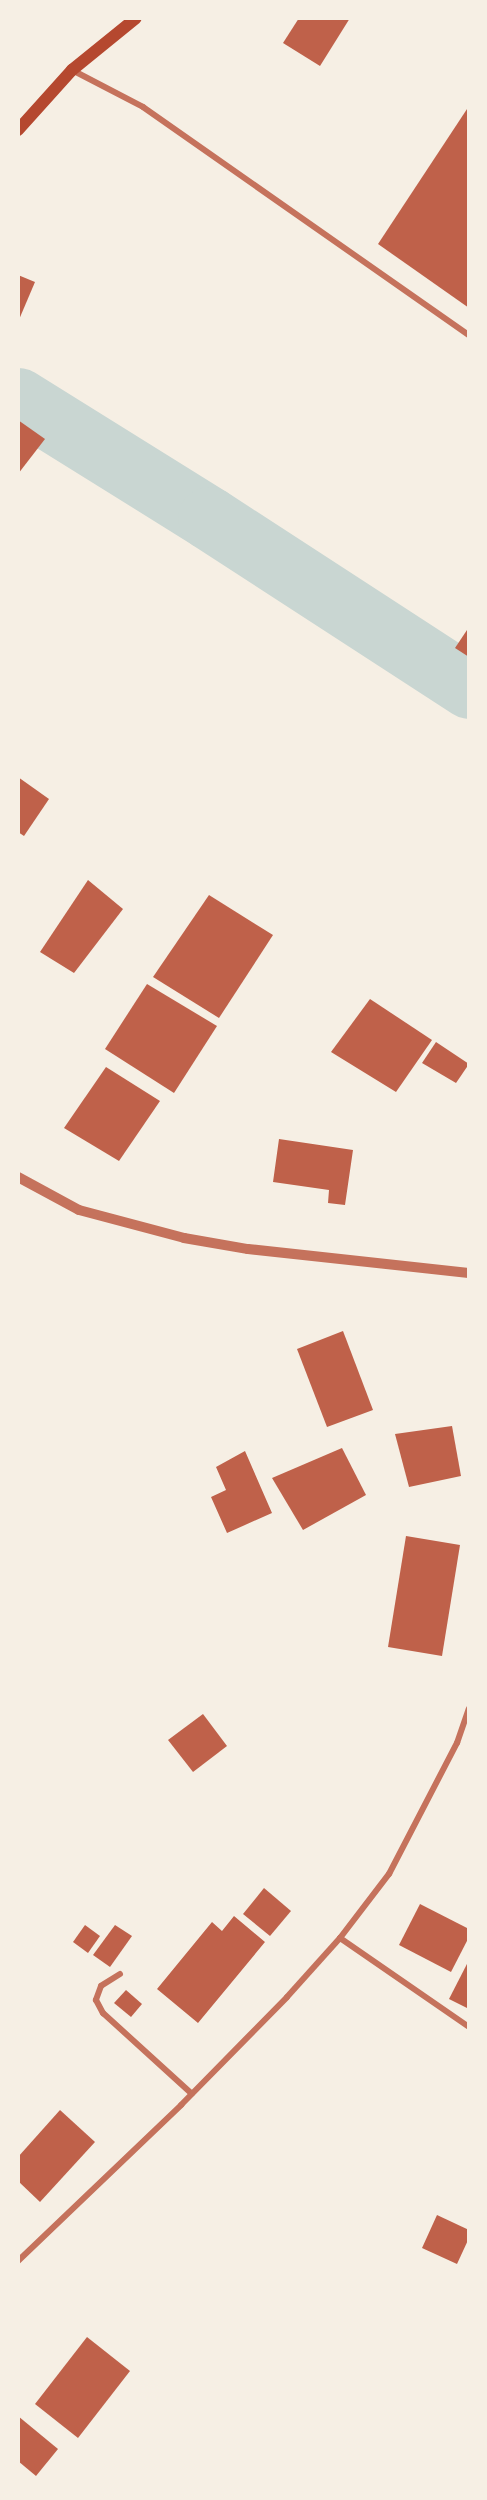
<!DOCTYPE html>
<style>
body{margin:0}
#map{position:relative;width:487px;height:2500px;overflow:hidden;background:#f6efe4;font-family:Helvetica,sans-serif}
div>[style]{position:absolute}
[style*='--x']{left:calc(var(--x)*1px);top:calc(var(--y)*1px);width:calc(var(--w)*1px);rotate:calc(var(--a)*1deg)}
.river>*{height:63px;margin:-31.5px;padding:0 31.5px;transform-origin:31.5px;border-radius:31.5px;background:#c9d6d2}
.building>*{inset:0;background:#bf614a}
.minor>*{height:6px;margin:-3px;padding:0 3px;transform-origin:3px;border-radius:3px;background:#c5725c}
.tertiary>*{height:10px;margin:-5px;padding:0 5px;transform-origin:5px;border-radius:5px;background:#c5725c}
.secondary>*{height:12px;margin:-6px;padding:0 6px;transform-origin:6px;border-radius:6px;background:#b5482f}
span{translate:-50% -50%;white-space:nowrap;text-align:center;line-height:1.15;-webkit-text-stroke:6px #f6efe4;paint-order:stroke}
.frame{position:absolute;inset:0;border:20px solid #f6efe4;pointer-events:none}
</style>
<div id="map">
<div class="river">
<i style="--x:18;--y:399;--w:225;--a:31.9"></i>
<i style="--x:209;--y:518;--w:310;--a:33"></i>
</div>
<div class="building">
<i style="clip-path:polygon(299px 18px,350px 18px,320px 66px,283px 43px)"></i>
<i style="clip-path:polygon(469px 106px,469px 308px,378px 244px)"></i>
<i style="clip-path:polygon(18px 275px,35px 282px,18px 322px)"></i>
<i style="clip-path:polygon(18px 420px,45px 439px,18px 474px)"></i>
<i style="clip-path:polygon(469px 627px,469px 657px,455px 648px)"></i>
<i style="clip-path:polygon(18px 777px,49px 799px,24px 836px,18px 832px)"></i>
<i style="clip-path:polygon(88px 880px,123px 909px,74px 973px,40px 952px)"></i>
<i style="clip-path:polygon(209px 895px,273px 935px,219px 1018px,153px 977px)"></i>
<i style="clip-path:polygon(147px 984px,217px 1026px,174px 1093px,105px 1049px)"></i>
<i style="clip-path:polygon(370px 999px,432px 1040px,396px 1092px,331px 1052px)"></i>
<i style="clip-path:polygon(436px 1042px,469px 1064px,456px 1083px,422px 1063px)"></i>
<i style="clip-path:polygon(106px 1067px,160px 1101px,119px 1161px,64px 1128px)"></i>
<i style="clip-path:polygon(279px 1139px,353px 1150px,345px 1205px,328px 1203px,329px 1190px,273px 1182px)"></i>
<i style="clip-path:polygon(343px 1331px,373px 1410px,327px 1427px,297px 1349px)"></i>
<i style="clip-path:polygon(452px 1426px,461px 1476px,409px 1487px,395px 1434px)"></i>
<i style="clip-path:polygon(342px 1448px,366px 1495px,303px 1530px,272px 1478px)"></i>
<i style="clip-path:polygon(245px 1451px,272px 1513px,227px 1533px,211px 1497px,226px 1490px,216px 1467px)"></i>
<i style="clip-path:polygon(406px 1536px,460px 1545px,442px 1656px,388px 1647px)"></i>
<i style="clip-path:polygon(203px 1714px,227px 1746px,193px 1772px,168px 1740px)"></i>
<i style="clip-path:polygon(264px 1888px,291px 1911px,270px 1936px,243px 1914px)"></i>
<i style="clip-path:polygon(420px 1904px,469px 1929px,469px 1937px,451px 1972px,399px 1945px)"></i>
<i style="clip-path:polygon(234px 1916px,265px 1942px,198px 2023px,157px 1989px,212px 1922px,222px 1931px)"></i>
<i style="clip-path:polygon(85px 1925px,100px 1936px,88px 1953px,73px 1942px)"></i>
<i style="clip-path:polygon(115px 1925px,132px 1936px,110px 1967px,93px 1955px)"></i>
<i style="clip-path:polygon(469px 1960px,469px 2009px,449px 1999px)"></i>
<i style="clip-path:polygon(126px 1990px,142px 2004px,131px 2017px,114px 2003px)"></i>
<i style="clip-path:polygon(60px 2110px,95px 2142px,40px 2202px,18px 2181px,18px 2157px)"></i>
<i style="clip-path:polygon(437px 2215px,469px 2230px,469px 2238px,457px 2264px,422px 2248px)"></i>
<i style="clip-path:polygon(87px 2337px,130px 2371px,78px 2438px,35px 2404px)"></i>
<i style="clip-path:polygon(18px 2416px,58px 2449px,36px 2476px,18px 2461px)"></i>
</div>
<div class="minor">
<i style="--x:72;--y:70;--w:80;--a:27.5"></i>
<i style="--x:143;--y:107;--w:398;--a:35"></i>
<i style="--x:340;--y:1938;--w:157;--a:34.6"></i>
<i style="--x:120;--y:1974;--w:22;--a:148"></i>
<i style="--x:101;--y:1986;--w:15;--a:110"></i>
<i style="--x:96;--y:2000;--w:15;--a:62"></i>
<i style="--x:103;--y:2013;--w:120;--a:42.3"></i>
<i style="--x:18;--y:2261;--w:226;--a:-43.7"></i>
<i style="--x:181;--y:2105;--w:151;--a:-45.5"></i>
<i style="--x:287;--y:1997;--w:79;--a:-48.1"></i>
<i style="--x:340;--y:1938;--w:81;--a:-52.6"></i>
<i style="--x:389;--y:1874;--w:148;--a:-62.6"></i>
<i style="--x:457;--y:1743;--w:36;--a:-71"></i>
</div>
<div class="tertiary">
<i style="--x:18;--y:1177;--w:69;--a:28.4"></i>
<i style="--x:79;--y:1210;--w:109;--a:14.9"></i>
<i style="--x:184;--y:1238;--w:65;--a:9.8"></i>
<i style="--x:248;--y:1249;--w:222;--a:6.2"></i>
</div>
<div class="secondary">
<i style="--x:18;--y:130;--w:81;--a:-48"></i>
<i style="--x:72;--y:70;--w:82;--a:-39.1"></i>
</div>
<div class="frame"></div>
</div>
